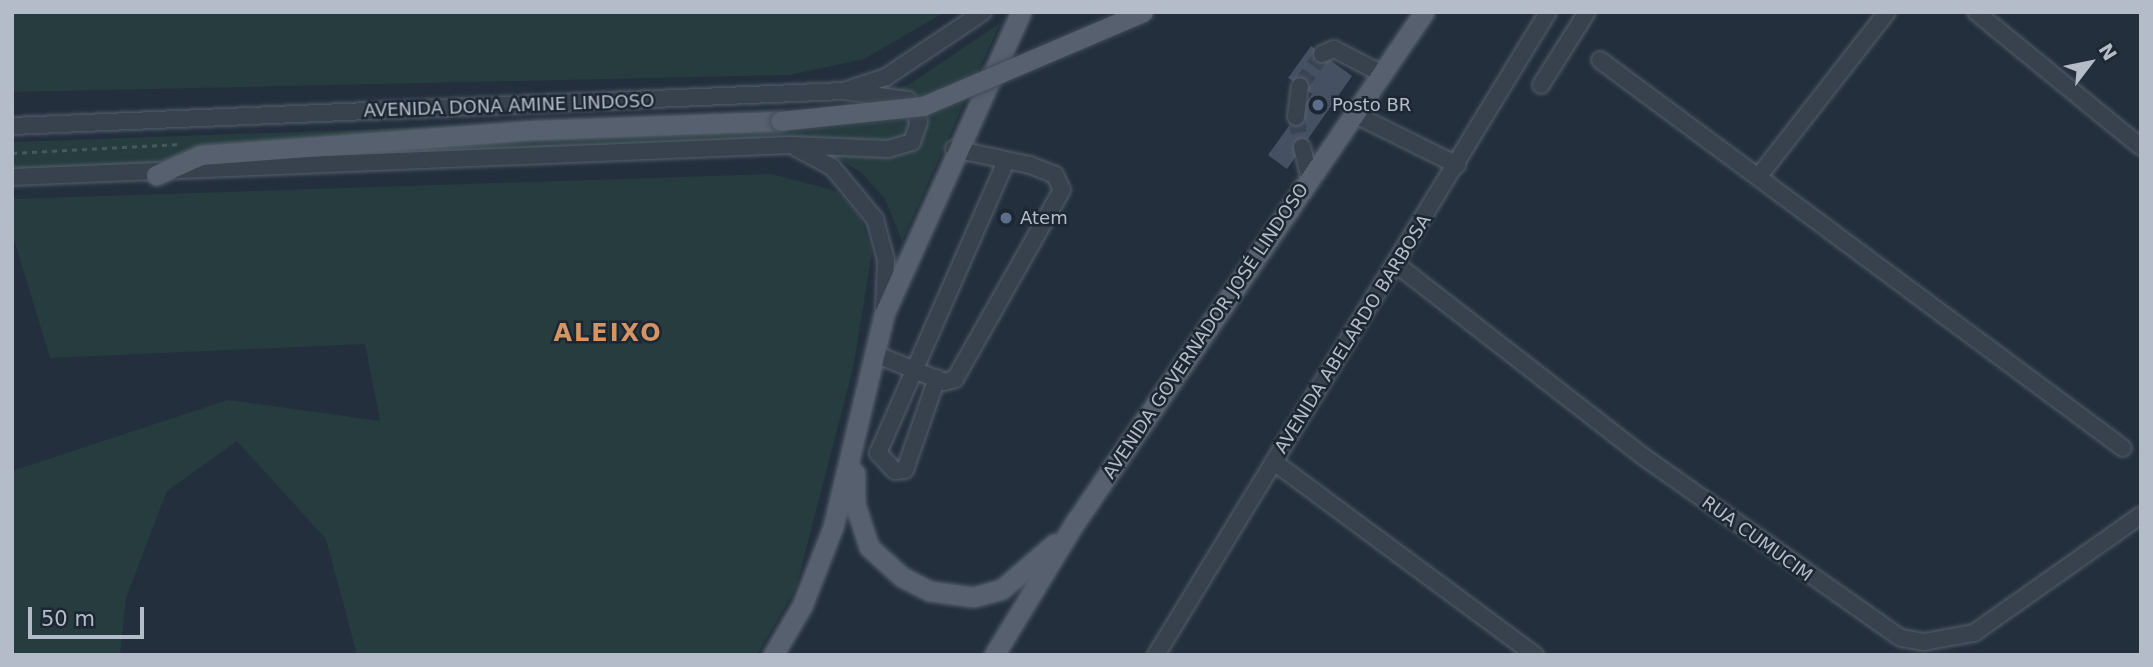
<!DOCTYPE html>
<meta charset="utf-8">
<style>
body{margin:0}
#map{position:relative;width:2153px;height:667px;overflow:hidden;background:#242f3e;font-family:"DejaVu Sans",sans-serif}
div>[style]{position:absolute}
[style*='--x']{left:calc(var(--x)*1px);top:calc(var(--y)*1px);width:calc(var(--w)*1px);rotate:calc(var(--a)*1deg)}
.green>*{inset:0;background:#263c3f}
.building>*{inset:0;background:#455162}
.minor-tunnel>*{height:16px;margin-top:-8px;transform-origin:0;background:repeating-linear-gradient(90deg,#3a4453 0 16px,transparent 0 24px)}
.path>*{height:2.5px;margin-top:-1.25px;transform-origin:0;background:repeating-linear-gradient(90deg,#44595c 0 5px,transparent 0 10px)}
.roads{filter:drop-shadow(0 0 2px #565f6c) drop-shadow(0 0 2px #565f6c)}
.minor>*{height:16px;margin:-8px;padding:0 8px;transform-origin:8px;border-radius:8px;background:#38414e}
.major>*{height:19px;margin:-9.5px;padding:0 9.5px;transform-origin:9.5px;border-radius:9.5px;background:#56606e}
.bridges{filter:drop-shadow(0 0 2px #414a57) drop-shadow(0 0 2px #414a57)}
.major-bridge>*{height:19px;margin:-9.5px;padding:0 9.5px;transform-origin:9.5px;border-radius:9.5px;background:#56606e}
.dots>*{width:19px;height:19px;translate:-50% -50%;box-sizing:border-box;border:4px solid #1d2633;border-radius:50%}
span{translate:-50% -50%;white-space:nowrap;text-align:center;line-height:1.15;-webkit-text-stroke:5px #1d2633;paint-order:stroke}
.poi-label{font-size:18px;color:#b4bcc9}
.left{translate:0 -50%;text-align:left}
.street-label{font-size:18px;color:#b4bcc9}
.district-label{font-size:24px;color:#d59563;font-weight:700;letter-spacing:2px}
.frame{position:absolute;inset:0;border:14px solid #b4bcc9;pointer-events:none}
.north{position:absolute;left:2055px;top:28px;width:70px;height:70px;-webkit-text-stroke:5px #1d2633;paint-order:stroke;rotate:58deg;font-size:19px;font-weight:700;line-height:28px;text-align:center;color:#b4bcc9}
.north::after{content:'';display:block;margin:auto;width:24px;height:32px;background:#b4bcc9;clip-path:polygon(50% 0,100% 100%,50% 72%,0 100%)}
.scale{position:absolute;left:28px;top:607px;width:116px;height:32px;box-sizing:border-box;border:4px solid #b4bcc9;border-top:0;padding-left:9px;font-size:21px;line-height:24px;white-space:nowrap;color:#b4bcc9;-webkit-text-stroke:5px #1d2633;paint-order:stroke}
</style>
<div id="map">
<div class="green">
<i style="clip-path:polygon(12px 12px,945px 12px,864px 59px,789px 75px,12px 92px)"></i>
<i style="clip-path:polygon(1000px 23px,902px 241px,885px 199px,861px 172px,820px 149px,12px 171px,12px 142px,801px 114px,858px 105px,910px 84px)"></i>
<i style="clip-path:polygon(771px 174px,837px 191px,861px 218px,872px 252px,853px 368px,796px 588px,757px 655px,357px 655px,326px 539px,237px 441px,167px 491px,126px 598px,120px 655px,12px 655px,12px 471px,228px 400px,380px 421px,365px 344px,50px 358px,12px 232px,12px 199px)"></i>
</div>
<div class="building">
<i style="clip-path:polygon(1311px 46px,1352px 76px,1287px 169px,1268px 155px,1312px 94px,1288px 78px)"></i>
</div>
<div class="minor-tunnel">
<i style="--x:1300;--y:86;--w:39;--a:-55"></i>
<i style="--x:1296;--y:117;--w:31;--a:79"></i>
</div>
<div class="path">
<i style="--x:12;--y:153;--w:168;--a:-3.1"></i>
</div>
<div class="roads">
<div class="minor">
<i style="--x:1976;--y:12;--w:213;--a:39.3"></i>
<i style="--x:1322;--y:54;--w:13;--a:-23"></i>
<i style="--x:1334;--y:49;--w:54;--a:27.5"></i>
<i style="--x:1600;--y:60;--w:651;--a:36.57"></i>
<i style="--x:1541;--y:85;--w:86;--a:-57.8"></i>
<i style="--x:1354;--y:114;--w:115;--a:26.3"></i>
<i style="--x:1296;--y:117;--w:31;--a:-83"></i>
<i style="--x:12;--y:126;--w:832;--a:-2.41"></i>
<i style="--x:843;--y:91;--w:45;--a:-18"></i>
<i style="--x:886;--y:77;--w:117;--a:-33.8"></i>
<i style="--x:1302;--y:147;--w:33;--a:76"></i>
<i style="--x:796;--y:148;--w:41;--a:27.8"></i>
<i style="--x:832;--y:167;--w:67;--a:50.4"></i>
<i style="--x:875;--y:219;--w:42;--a:75"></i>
<i style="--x:886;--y:260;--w:50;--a:92.3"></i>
<i style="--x:1759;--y:176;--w:208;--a:-52"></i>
<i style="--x:12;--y:177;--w:780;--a:-2.35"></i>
<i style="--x:791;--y:145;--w:97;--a:2.4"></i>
<i style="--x:888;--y:149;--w:25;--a:-16"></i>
<i style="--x:912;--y:142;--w:21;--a:-71"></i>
<i style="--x:919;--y:122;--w:25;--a:-117"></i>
<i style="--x:908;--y:100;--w:66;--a:-172.1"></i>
<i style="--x:1396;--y:264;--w:314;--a:37.9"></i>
<i style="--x:1644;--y:457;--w:314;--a:35.2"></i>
<i style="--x:1901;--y:638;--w:23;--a:10"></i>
<i style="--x:1924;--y:642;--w:51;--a:-10.2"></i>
<i style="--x:1974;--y:633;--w:204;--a:-35.2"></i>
<i style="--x:875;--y:354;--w:74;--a:22.1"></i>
<i style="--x:944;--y:382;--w:11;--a:-15"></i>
<i style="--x:955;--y:379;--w:217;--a:-60.5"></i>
<i style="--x:1062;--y:190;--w:17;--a:-115"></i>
<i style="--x:1055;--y:175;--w:27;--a:-158"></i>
<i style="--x:1030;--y:165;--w:78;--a:-168.1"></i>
<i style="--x:937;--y:378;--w:97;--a:109.2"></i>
<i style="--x:905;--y:470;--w:10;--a:174"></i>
<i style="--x:895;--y:471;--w:25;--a:-133"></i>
<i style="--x:878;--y:453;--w:317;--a:-66.3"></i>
<i style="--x:1274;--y:462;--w:325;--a:36.5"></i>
<i style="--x:1156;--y:655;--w:753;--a:-58.63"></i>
</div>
<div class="major">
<i style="--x:156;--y:175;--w:49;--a:-24"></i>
<i style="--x:201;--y:155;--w:335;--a:-4.3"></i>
<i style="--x:535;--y:130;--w:245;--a:-2.1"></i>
<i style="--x:855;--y:473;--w:31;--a:90"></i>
<i style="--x:855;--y:504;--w:45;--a:72"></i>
<i style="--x:869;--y:547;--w:45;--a:42.3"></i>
<i style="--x:902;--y:577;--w:31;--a:27"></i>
<i style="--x:930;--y:591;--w:43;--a:7.9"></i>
<i style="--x:973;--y:597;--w:30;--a:-15"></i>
<i style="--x:1002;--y:589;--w:69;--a:-40.9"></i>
<i style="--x:773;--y:655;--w:57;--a:-59.4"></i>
<i style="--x:802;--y:606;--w:85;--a:-68.6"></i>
<i style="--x:833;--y:527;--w:219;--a:-76.5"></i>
<i style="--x:884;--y:314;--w:332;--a:-65.6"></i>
<i style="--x:994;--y:655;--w:153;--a:-58.6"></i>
<i style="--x:1074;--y:524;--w:620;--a:-55.64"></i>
</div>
</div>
<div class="bridges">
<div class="major-bridge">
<i style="--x:780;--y:121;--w:144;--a:-6"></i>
<i style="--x:923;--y:106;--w:239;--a:-23.1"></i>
</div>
</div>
<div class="dots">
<i style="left:1318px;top:105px;background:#5c6f8a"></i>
<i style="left:1006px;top:218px;background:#5c6f8a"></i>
</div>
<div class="poi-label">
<span class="left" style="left:1332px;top:105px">Posto BR</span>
<span class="left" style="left:1020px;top:218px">Atem</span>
</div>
<div class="street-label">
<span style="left:509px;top:106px;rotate:-2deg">AVENIDA DONA AMINE LINDOSO</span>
<span style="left:1206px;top:331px;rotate:-56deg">AVENIDA GOVERNADOR JOSÉ LINDOSO</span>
<span style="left:1353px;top:334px;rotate:-58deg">AVENIDA ABELARDO BARBOSA</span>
<span style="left:1757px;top:539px;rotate:36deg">RUA CUMUCIM</span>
</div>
<div class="district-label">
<span style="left:608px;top:334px">ALEIXO</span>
</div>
<div class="frame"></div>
<div class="north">N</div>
<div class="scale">50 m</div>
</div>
